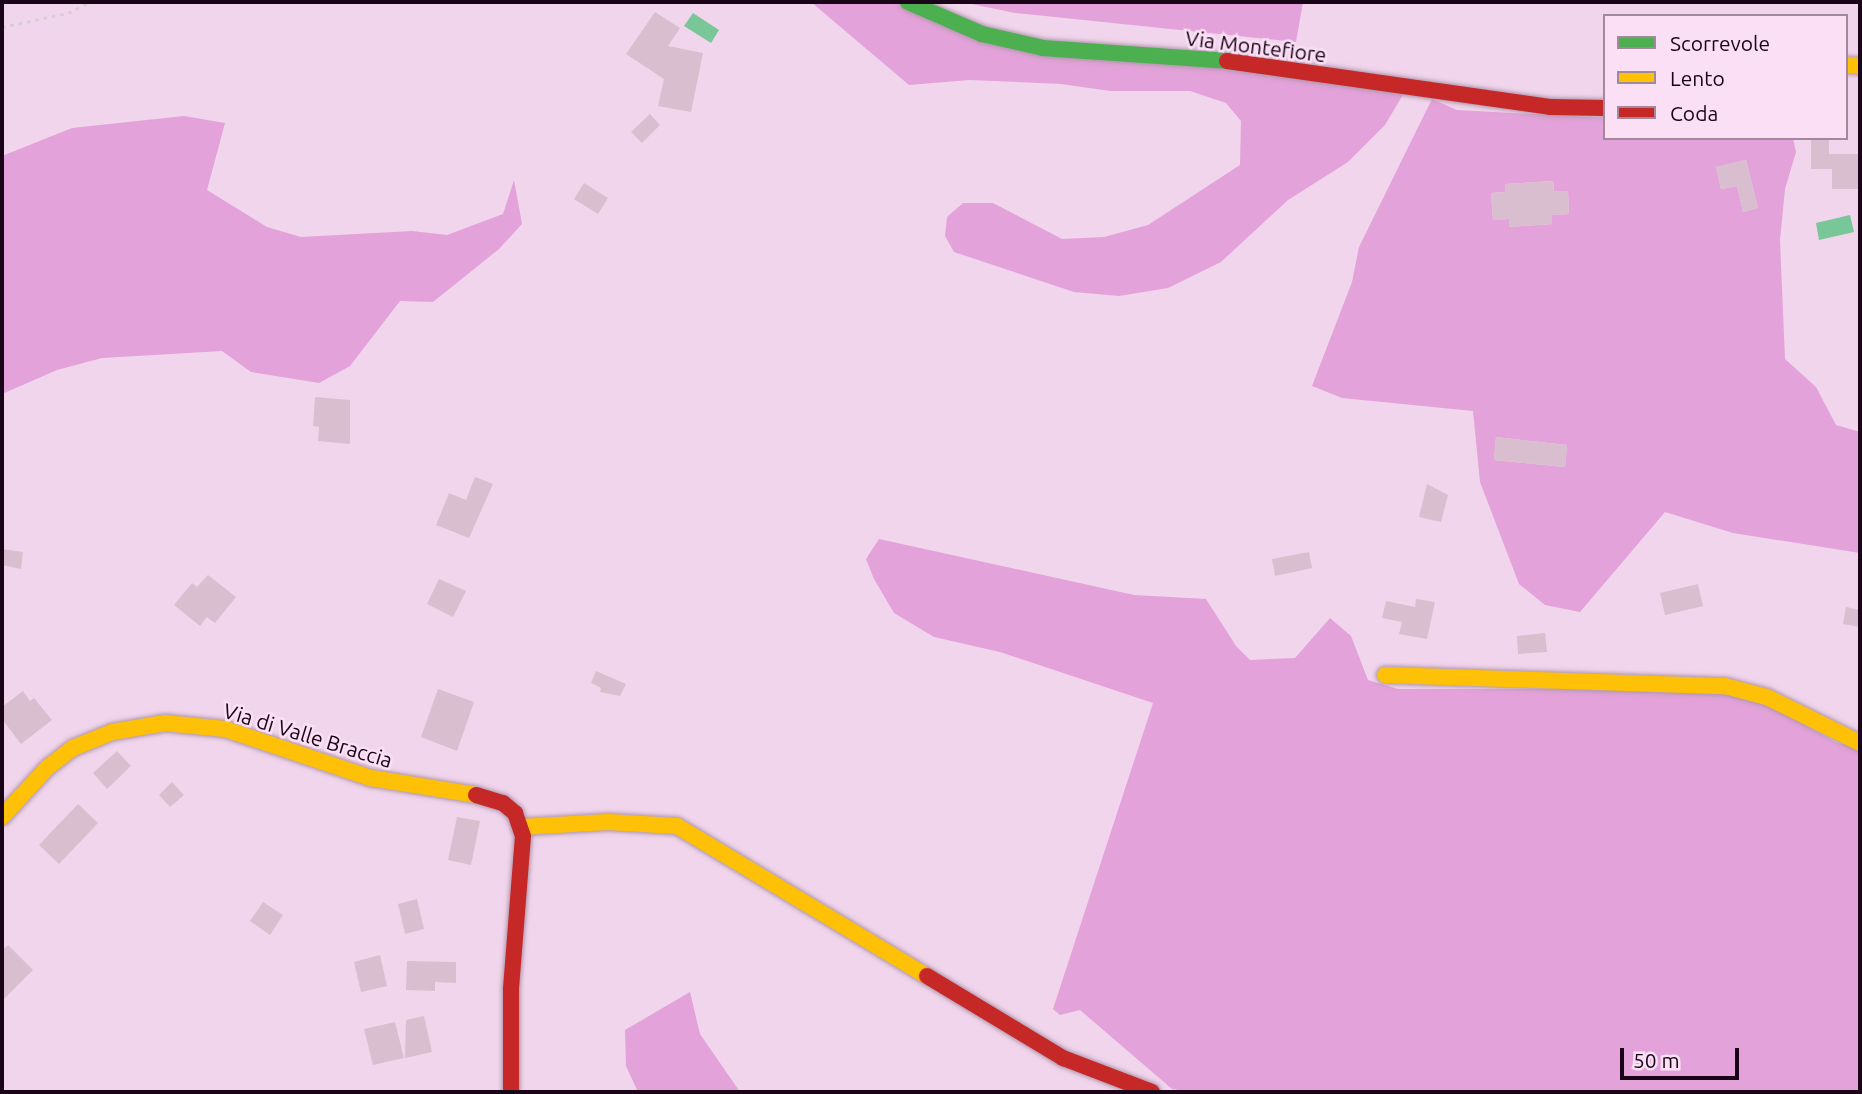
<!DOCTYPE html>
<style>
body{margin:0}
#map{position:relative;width:1862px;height:1094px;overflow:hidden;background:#f1d5ec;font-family:Ubuntu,sans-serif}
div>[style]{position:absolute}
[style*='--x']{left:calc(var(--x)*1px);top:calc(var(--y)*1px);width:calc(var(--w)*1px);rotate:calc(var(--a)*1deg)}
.forest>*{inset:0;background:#e3a2d9}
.water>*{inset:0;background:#79c698}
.building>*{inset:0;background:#d9becf}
.path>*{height:2.5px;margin-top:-1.25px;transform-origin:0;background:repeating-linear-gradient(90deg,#d7cdd5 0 3.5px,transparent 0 8.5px)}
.roads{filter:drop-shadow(0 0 2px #b097ac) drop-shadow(0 0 2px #b097ac)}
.fast>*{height:16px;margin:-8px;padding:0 8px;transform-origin:8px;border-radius:8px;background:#4caf50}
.slow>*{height:16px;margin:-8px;padding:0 8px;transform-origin:8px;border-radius:8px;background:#ffc107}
.jam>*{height:16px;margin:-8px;padding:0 8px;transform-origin:8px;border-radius:8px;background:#c62828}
span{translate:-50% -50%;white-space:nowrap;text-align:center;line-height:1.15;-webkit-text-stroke:5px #fbdff5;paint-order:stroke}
.street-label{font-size:21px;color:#1a0518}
.frame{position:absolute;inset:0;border:4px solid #1a0518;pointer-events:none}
.legend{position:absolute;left:1603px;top:14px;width:245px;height:126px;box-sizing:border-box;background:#fbdff5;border:2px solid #a1889d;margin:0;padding:9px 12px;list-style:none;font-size:21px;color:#1a0518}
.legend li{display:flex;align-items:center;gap:14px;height:35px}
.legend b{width:35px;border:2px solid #a1889d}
.scale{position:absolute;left:1620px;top:1048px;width:119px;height:32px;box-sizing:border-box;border:4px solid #1a0518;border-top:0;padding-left:9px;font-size:21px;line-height:24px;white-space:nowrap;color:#1a0518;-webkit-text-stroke:5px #fbdff5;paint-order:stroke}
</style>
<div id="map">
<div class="forest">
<i style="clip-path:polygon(811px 2px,895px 2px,942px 26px,1404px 93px,1385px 125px,1348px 162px,1288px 200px,1221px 262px,1168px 288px,1119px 296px,1074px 292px,954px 252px,945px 236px,947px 217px,963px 203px,993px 203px,1062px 239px,1104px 237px,1148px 225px,1240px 165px,1241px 121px,1226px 103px,1190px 91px,1110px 91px,1061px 84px,970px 80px,909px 85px)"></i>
<i style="clip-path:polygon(962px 2px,1303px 2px,1296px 42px,1015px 13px)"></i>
<i style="clip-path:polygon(evenodd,1432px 99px,1457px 110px,1605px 118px,1605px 138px,1793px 138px,1796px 152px,1785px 189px,1780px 240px,1785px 359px,1816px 387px,1836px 425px,1860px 432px,1860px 553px,1733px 533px,1665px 512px,1580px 612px,1545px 605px,1519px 584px,1480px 482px,1473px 411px,1342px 398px,1312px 386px,1352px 282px,1359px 247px,1432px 99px,1746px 160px,1758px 208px,1743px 212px,1737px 186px,1721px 189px,1716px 167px,1746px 160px,1432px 99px,1553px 181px,1554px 191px,1568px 191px,1569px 214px,1552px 215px,1552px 224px,1509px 227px,1509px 219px,1493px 220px,1491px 193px,1505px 192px,1505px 184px,1553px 181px,1432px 99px,1496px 437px,1567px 445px,1565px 467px,1494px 460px,1496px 437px)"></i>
<i style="clip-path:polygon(184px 116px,225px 123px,207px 190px,267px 227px,301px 237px,412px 231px,447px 235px,503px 214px,514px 180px,522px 224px,499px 249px,433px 302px,400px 301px,350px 366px,319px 383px,251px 372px,222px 351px,102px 358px,57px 370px,2px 394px,2px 156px,72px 128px)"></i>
<i style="clip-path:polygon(879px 539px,1134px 595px,1206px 599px,1236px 646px,1250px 660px,1295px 658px,1330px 618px,1351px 636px,1368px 680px,1398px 689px,1721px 689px,1765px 703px,1837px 743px,1860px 747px,1860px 1092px,1194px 1092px,1172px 1089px,1080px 1010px,1060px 1015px,1053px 1009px,1153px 703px,1000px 652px,934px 637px,894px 613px,874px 579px,866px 559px)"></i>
<i style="clip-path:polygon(690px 992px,700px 1034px,740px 1092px,638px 1092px,626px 1066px,625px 1030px)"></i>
</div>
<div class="water">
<i style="clip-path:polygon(693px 13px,719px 30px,711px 43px,684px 26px)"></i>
<i style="clip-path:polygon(1850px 215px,1854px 232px,1819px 240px,1816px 223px)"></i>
</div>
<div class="building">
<i style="clip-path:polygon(655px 12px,680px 28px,668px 46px,703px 53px,691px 112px,658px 106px,664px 79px,626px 54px)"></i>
<i style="clip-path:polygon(650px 114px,660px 125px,642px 143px,631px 132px)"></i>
<i style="clip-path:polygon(1811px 138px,1829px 138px,1829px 154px,1860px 154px,1860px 189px,1832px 189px,1832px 169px,1811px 169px)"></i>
<i style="clip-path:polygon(1746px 160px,1758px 208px,1743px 212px,1737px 186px,1721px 189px,1716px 167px)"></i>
<i style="clip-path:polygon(1553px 181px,1554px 191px,1568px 191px,1569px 214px,1552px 215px,1552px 224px,1509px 227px,1509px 219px,1493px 220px,1491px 193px,1505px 192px,1505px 184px)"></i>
<i style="clip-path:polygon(584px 183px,608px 198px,598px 214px,574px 199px)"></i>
<i style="clip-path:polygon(315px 397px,350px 400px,350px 444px,318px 441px,319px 427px,313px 426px)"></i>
<i style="clip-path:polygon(1496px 437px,1567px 445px,1565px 467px,1494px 460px)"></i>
<i style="clip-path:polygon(475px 477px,493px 484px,469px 538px,436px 525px,449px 493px,466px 500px)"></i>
<i style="clip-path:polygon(1427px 484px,1448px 495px,1441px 522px,1419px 517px)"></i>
<i style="clip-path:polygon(2px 549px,23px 552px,21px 569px,2px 565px)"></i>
<i style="clip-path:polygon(1309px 552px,1312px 568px,1275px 576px,1272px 559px)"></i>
<i style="clip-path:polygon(208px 575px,236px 597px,215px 623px,207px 617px,200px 626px,174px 605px,192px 583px,197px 587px)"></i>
<i style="clip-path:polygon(439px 579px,466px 591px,453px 617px,427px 604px)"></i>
<i style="clip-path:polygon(1698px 584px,1703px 606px,1665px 615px,1660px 593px)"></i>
<i style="clip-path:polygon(1416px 599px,1435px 602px,1427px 639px,1399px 634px,1402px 622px,1382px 618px,1386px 601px,1415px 607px)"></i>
<i style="clip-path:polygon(1846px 607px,1860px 610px,1860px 627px,1843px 624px)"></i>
<i style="clip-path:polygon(1545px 633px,1547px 652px,1518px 654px,1517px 636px)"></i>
<i style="clip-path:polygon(596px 671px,626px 684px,620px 696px,600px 692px,601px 688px,591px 683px)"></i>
<i style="clip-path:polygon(438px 689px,474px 702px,457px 751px,421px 737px)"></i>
<i style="clip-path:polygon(23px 691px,30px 701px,34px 698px,52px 720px,21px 744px,2px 719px,2px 707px)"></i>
<i style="clip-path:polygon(117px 751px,131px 766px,107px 789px,93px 773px)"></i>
<i style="clip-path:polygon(172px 782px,184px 795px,170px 807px,159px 795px)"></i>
<i style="clip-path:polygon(78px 804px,98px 823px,59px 864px,39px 845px)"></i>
<i style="clip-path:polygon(457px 817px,480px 821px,471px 865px,448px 860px)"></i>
<i style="clip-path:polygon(417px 899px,424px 929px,405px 934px,398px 904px)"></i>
<i style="clip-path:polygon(263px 902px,283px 915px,270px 935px,250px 921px)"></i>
<i style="clip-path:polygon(8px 945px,33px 970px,2px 1001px,2px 951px)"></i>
<i style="clip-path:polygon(380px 955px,387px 986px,361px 992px,354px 962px)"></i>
<i style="clip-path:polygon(407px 961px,456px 962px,456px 983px,435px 982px,435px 991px,406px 990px)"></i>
<i style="clip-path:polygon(424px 1016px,432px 1052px,405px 1058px,406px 1020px)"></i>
<i style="clip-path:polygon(395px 1022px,404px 1058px,373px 1065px,364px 1029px)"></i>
</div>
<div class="path">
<i style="--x:2;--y:27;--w:67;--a:-12"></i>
<i style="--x:68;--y:13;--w:25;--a:-27"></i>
</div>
<div class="roads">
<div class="fast">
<i style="--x:908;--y:2;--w:81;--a:23.4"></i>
<i style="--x:982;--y:34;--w:63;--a:12.9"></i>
<i style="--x:1043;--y:48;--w:184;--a:4"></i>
</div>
<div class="slow">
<i style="--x:1846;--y:65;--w:14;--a:4"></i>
<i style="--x:1385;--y:675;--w:340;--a:1.9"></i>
<i style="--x:1725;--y:686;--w:43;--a:14.7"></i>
<i style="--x:1767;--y:697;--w:104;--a:26.3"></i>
<i style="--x:2;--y:817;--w:67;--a:-47.4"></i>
<i style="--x:47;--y:768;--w:33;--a:-38"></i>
<i style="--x:73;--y:748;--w:42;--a:-22.3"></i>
<i style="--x:112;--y:732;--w:54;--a:-9.6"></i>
<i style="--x:165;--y:723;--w:60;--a:5.7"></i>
<i style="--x:225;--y:729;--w:154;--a:18.6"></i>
<i style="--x:371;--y:778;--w:106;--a:9.2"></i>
<i style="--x:521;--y:827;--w:87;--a:-3.3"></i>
<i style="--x:608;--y:822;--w:69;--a:3.3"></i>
<i style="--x:677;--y:826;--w:292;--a:31"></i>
</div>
<div class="jam">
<i style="--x:1227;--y:61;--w:326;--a:8.1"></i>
<i style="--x:1550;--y:107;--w:55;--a:1"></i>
<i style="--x:476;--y:795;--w:28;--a:17"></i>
<i style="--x:503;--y:803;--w:16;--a:40"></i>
<i style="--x:515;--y:813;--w:24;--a:71"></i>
<i style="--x:523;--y:836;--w:154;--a:94.5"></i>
<i style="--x:511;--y:990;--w:102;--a:90"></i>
<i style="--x:927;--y:976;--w:159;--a:31.1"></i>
<i style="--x:1063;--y:1058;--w:95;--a:20.9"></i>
</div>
</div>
<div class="street-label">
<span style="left:1256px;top:46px;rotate:7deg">Via Montefiore</span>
<span style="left:308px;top:735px;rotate:17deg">Via di Valle Braccia</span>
</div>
<div class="frame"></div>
<ul class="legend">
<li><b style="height:9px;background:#4caf50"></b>Scorrevole</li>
<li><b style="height:9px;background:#ffc107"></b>Lento</li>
<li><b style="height:9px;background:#c62828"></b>Coda</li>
</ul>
<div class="scale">50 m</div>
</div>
